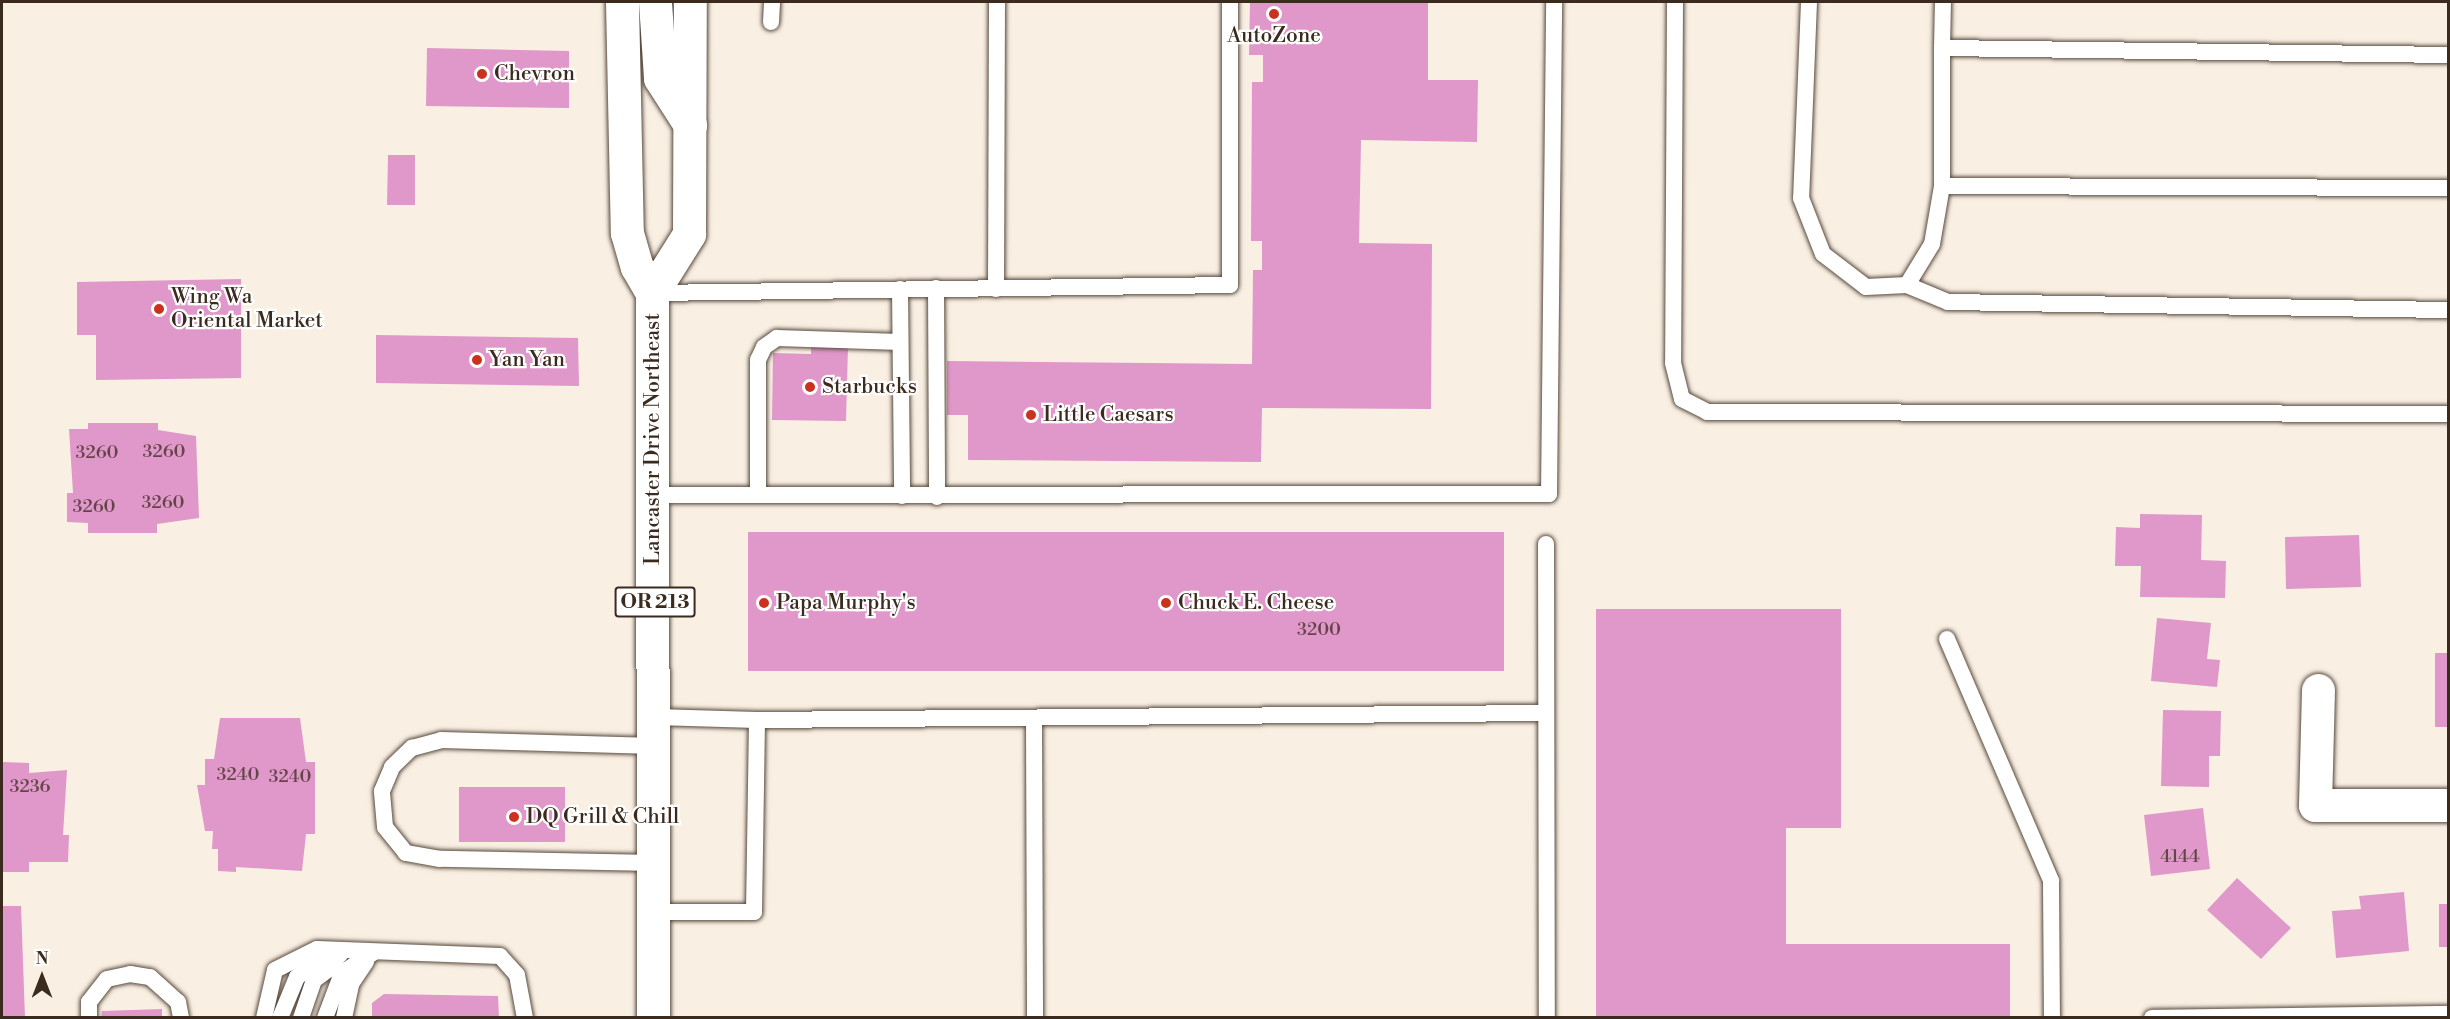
<!DOCTYPE html>
<style>
body{margin:0}
#map{position:relative;width:2450px;height:1019px;overflow:hidden;background:#f9f0e3;font-family:"Libre Bodoni",serif}
div>[style]{position:absolute}
[style*='--x']{left:calc(var(--x)*1px);top:calc(var(--y)*1px);width:calc(var(--w)*1px);rotate:calc(var(--a)*1deg)}
.building>*{inset:0;background:#e097ca}
.roads{filter:drop-shadow(0 0 2px #58483c) drop-shadow(0 0 2px #58483c)}
.lane>*{height:16px;margin:-8px;padding:0 8px;transform-origin:8px;border-radius:8px;background:#fff}
.street>*{height:33px;margin:-16.5px;padding:0 16.5px;transform-origin:16.5px;border-radius:16.5px;background:#fff}
.primary>*{height:33px;margin:-16.5px;padding:0 16.5px;transform-origin:16.5px;border-radius:16.5px;background:#fff}
.dots>*{width:16px;height:16px;translate:-50% -50%;box-sizing:border-box;border:3px solid #fff;border-radius:50%}
span{translate:-50% -50%;white-space:nowrap;text-align:center;line-height:1.15;-webkit-text-stroke:4.5px #fff;paint-order:stroke}
.number-label{font-size:18px;color:#644549}
.number-label span{-webkit-text-stroke-width:0}
.shield-label span{padding:2px 4px;background:#fff;border:2px solid;border-radius:4px;-webkit-text-stroke-width:0}
.shield-label{font-size:20px;color:#3b2a1e;font-weight:700}
.poi-label{font-size:21px;color:#3b2a1e}
.left{translate:0 -50%;text-align:left}
.street-label{font-size:21px;color:#3b2a1e}
.frame{position:absolute;inset:0;border:3px solid #3b2a1e;pointer-events:none}
.north{position:absolute;left:12px;top:947px;width:60px;height:60px;-webkit-text-stroke:4px #fff;paint-order:stroke;rotate:0deg;font-size:16px;font-weight:700;line-height:24px;text-align:center;color:#3b2a1e}
.north::after{content:'';display:block;margin:auto;width:21px;height:27px;background:#3b2a1e;clip-path:polygon(50% 0,100% 100%,50% 72%,0 100%)}
</style>
<div id="map">
<div class="building">
<i style="clip-path:polygon(1250px 2px,1428px 2px,1428px 80px,1478px 80px,1477px 142px,1361px 140px,1359px 243px,1432px 244px,1431px 409px,1262px 408px,1261px 462px,968px 460px,968px 415px,947px 415px,947px 361px,1252px 364px,1253px 270px,1262px 270px,1262px 241px,1251px 241px,1252px 82px,1263px 82px,1263px 55px,1249px 55px)"></i>
<i style="clip-path:polygon(427px 48px,569px 51px,569px 108px,426px 106px)"></i>
<i style="clip-path:polygon(388px 155px,415px 155px,415px 205px,387px 205px)"></i>
<i style="clip-path:polygon(241px 279px,241px 378px,96px 380px,96px 335px,77px 335px,77px 282px)"></i>
<i style="clip-path:polygon(376px 335px,578px 338px,579px 386px,376px 383px)"></i>
<i style="clip-path:polygon(811px 347px,848px 347px,846px 421px,772px 420px,773px 353px,811px 354px)"></i>
<i style="clip-path:polygon(88px 423px,158px 423px,158px 430px,196px 436px,199px 518px,157px 524px,157px 533px,88px 533px,88px 523px,67px 522px,67px 493px,73px 493px,69px 429px,88px 429px)"></i>
<i style="clip-path:polygon(2140px 514px,2202px 515px,2201px 560px,2226px 561px,2225px 598px,2140px 597px,2141px 566px,2115px 566px,2116px 527px,2140px 528px)"></i>
<i style="clip-path:polygon(748px 532px,1504px 532px,1504px 671px,748px 671px)"></i>
<i style="clip-path:polygon(2359px 535px,2361px 587px,2286px 589px,2285px 537px)"></i>
<i style="clip-path:polygon(1596px 609px,1841px 609px,1841px 828px,1786px 828px,1786px 944px,2010px 944px,2010px 1018px,1596px 1018px)"></i>
<i style="clip-path:polygon(2157px 618px,2211px 623px,2207px 659px,2220px 660px,2217px 687px,2151px 681px)"></i>
<i style="clip-path:polygon(2435px 653px,2448px 653px,2448px 727px,2435px 727px)"></i>
<i style="clip-path:polygon(2163px 710px,2221px 711px,2220px 756px,2209px 756px,2209px 787px,2161px 786px)"></i>
<i style="clip-path:polygon(220px 718px,300px 718px,306px 762px,315px 762px,315px 834px,306px 834px,302px 871px,236px 867px,236px 872px,218px 871px,218px 849px,212px 849px,213px 831px,205px 831px,197px 785px,205px 785px,205px 759px,214px 759px)"></i>
<i style="clip-path:polygon(2px 762px,29px 763px,29px 773px,67px 770px,63px 835px,69px 835px,68px 862px,29px 862px,29px 872px,2px 872px)"></i>
<i style="clip-path:polygon(459px 787px,565px 787px,565px 842px,459px 842px)"></i>
<i style="clip-path:polygon(2203px 808px,2210px 869px,2151px 876px,2144px 815px)"></i>
<i style="clip-path:polygon(2237px 878px,2291px 928px,2261px 959px,2207px 910px)"></i>
<i style="clip-path:polygon(2404px 892px,2409px 951px,2336px 958px,2332px 911px,2361px 909px,2359px 896px)"></i>
<i style="clip-path:polygon(2439px 904px,2448px 904px,2448px 947px,2439px 947px)"></i>
<i style="clip-path:polygon(2px 906px,21px 906px,25px 1018px,2px 1018px)"></i>
<i style="clip-path:polygon(384px 994px,498px 996px,499px 1018px,372px 1018px,372px 1003px)"></i>
<i style="clip-path:polygon(162px 1009px,162px 1018px,101px 1018px,102px 1011px)"></i>
</div>
<div class="roads">
<div class="lane">
<i style="--x:1675;--y:2;--w:361;--a:90.3"></i>
<i style="--x:1673;--y:363;--w:37;--a:76"></i>
<i style="--x:1682;--y:399;--w:28;--a:27"></i>
<i style="--x:1707;--y:412;--w:741;--a:0.15"></i>
<i style="--x:1809;--y:2;--w:196;--a:92.3"></i>
<i style="--x:1801;--y:198;--w:60;--a:68.6"></i>
<i style="--x:1823;--y:254;--w:54;--a:37.5"></i>
<i style="--x:1866;--y:287;--w:41;--a:-2.8"></i>
<i style="--x:1907;--y:285;--w:44;--a:22.5"></i>
<i style="--x:1948;--y:302;--w:500;--a:0.92"></i>
<i style="--x:771;--y:22;--w:20;--a:-87"></i>
<i style="--x:1942;--y:48;--w:46;--a:-88.8"></i>
<i style="--x:1942;--y:186;--w:506;--a:0.23"></i>
<i style="--x:1907;--y:285;--w:48;--a:-58.6"></i>
<i style="--x:1932;--y:244;--w:59;--a:-80.2"></i>
<i style="--x:1942;--y:186;--w:138;--a:-90"></i>
<i style="--x:1942;--y:48;--w:506;--a:0.79"></i>
<i style="--x:936;--y:288;--w:209;--a:89.7"></i>
<i style="--x:900;--y:289;--w:207;--a:89.4"></i>
<i style="--x:996;--y:289;--w:287;--a:-89.8"></i>
<i style="--x:652;--y:293;--w:578;--a:-0.79"></i>
<i style="--x:1230;--y:285;--w:283;--a:-90"></i>
<i style="--x:758;--y:494;--w:134;--a:-90"></i>
<i style="--x:758;--y:360;--w:14;--a:-65"></i>
<i style="--x:764;--y:347;--w:16;--a:-35"></i>
<i style="--x:777;--y:338;--w:123;--a:1.9"></i>
<i style="--x:650;--y:495;--w:899;--a:-0.06"></i>
<i style="--x:1549;--y:494;--w:492;--a:-89.4"></i>
<i style="--x:1546;--y:544;--w:474;--a:89.9"></i>
<i style="--x:1947;--y:639;--w:263;--a:66.7"></i>
<i style="--x:2051;--y:881;--w:137;--a:89.6"></i>
<i style="--x:1034;--y:718;--w:300;--a:89.8"></i>
<i style="--x:757;--y:720;--w:789;--a:-0.51"></i>
<i style="--x:655;--y:863;--w:215;--a:-178.9"></i>
<i style="--x:440;--y:859;--w:35;--a:-170"></i>
<i style="--x:406;--y:853;--w:33;--a:-129"></i>
<i style="--x:385;--y:827;--w:36;--a:-95"></i>
<i style="--x:382;--y:791;--w:26;--a:-67"></i>
<i style="--x:392;--y:767;--w:28;--a:-44"></i>
<i style="--x:412;--y:748;--w:30;--a:-15"></i>
<i style="--x:441;--y:740;--w:214;--a:1.6"></i>
<i style="--x:654;--y:912;--w:100;--a:0"></i>
<i style="--x:754;--y:912;--w:192;--a:-89.1"></i>
<i style="--x:757;--y:720;--w:102;--a:-178.3"></i>
<i style="--x:89;--y:1018;--w:16;--a:-90"></i>
<i style="--x:89;--y:1002;--w:29;--a:-52"></i>
<i style="--x:107;--y:979;--w:24;--a:-12"></i>
<i style="--x:130;--y:974;--w:20;--a:9"></i>
<i style="--x:150;--y:977;--w:38;--a:42"></i>
<i style="--x:178;--y:1002;--w:16;--a:79"></i>
<i style="--x:264;--y:1018;--w:49;--a:-77.1"></i>
<i style="--x:275;--y:970;--w:47;--a:-26.6"></i>
<i style="--x:317;--y:949;--w:183;--a:2.2"></i>
<i style="--x:500;--y:956;--w:25;--a:48"></i>
<i style="--x:517;--y:975;--w:44;--a:79.5"></i>
<i style="--x:280;--y:1018;--w:44;--a:-67.5"></i>
<i style="--x:297;--y:977;--w:34;--a:-36"></i>
<i style="--x:325;--y:957;--w:15;--a:-8"></i>
<i style="--x:301;--y:1018;--w:40;--a:-71.1"></i>
<i style="--x:314;--y:980;--w:27;--a:-36"></i>
<i style="--x:325;--y:1018;--w:48;--a:-69.3"></i>
<i style="--x:342;--y:973;--w:38;--a:-33"></i>
<i style="--x:344;--y:1018;--w:35;--a:-78"></i>
<i style="--x:351;--y:984;--w:27;--a:-56"></i>
<i style="--x:2152;--y:1018;--w:296;--a:-0.8"></i>
</div>
<div class="street">
<i style="--x:2318;--y:690;--w:115;--a:91.5"></i>
<i style="--x:2315;--y:805;--w:133;--a:0"></i>
</div>
<div class="primary">
<i style="--x:622;--y:2;--w:231;--a:88.8"></i>
<i style="--x:627;--y:233;--w:35;--a:74"></i>
<i style="--x:637;--y:267;--w:30;--a:60"></i>
<i style="--x:655;--y:2;--w:76;--a:86.2"></i>
<i style="--x:660;--y:78;--w:56;--a:57.4"></i>
<i style="--x:653;--y:1018;--w:725;--a:-90.08"></i>
<i style="--x:652;--y:293;--w:70;--a:-57.9"></i>
<i style="--x:689;--y:234;--w:232;--a:-89.8"></i>
</div>
</div>
<div class="dots">
<i style="left:1274px;top:14px;background:#c8321e"></i>
<i style="left:482px;top:74px;background:#c8321e"></i>
<i style="left:159px;top:309px;background:#c8321e"></i>
<i style="left:477px;top:360px;background:#c8321e"></i>
<i style="left:810px;top:387px;background:#c8321e"></i>
<i style="left:1031px;top:415px;background:#c8321e"></i>
<i style="left:764px;top:603px;background:#c8321e"></i>
<i style="left:1166px;top:603px;background:#c8321e"></i>
<i style="left:514px;top:817px;background:#c8321e"></i>
</div>
<div class="number-label">
<span style="left:164px;top:452px">3260</span>
<span style="left:97px;top:453px">3260</span>
<span style="left:163px;top:503px">3260</span>
<span style="left:94px;top:507px">3260</span>
<span style="left:1319px;top:630px">3200</span>
<span style="left:238px;top:775px">3240</span>
<span style="left:290px;top:777px">3240</span>
<span style="left:30px;top:787px">3236</span>
<span style="left:2180px;top:857px">4144</span>
</div>
<div class="shield-label">
<span style="left:655px;top:602px">OR 213</span>
</div>
<div class="poi-label">
<span style="left:1274px;top:36px">AutoZone</span>
<span class="left" style="left:494px;top:74px">Chevron</span>
<span class="left" style="left:171px;top:309px">Wing Wa<br>Oriental Market</span>
<span class="left" style="left:489px;top:360px">Yan Yan</span>
<span class="left" style="left:822px;top:387px">Starbucks</span>
<span class="left" style="left:1043px;top:415px">Little Caesars</span>
<span class="left" style="left:776px;top:603px">Papa Murphy's</span>
<span class="left" style="left:1178px;top:603px">Chuck E. Cheese</span>
<span class="left" style="left:526px;top:817px">DQ Grill &amp; Chill</span>
</div>
<div class="street-label">
<span style="left:653px;top:439px;rotate:-90deg">Lancaster Drive Northeast</span>
</div>
<div class="frame"></div>
<div class="north">N</div>
</div>
